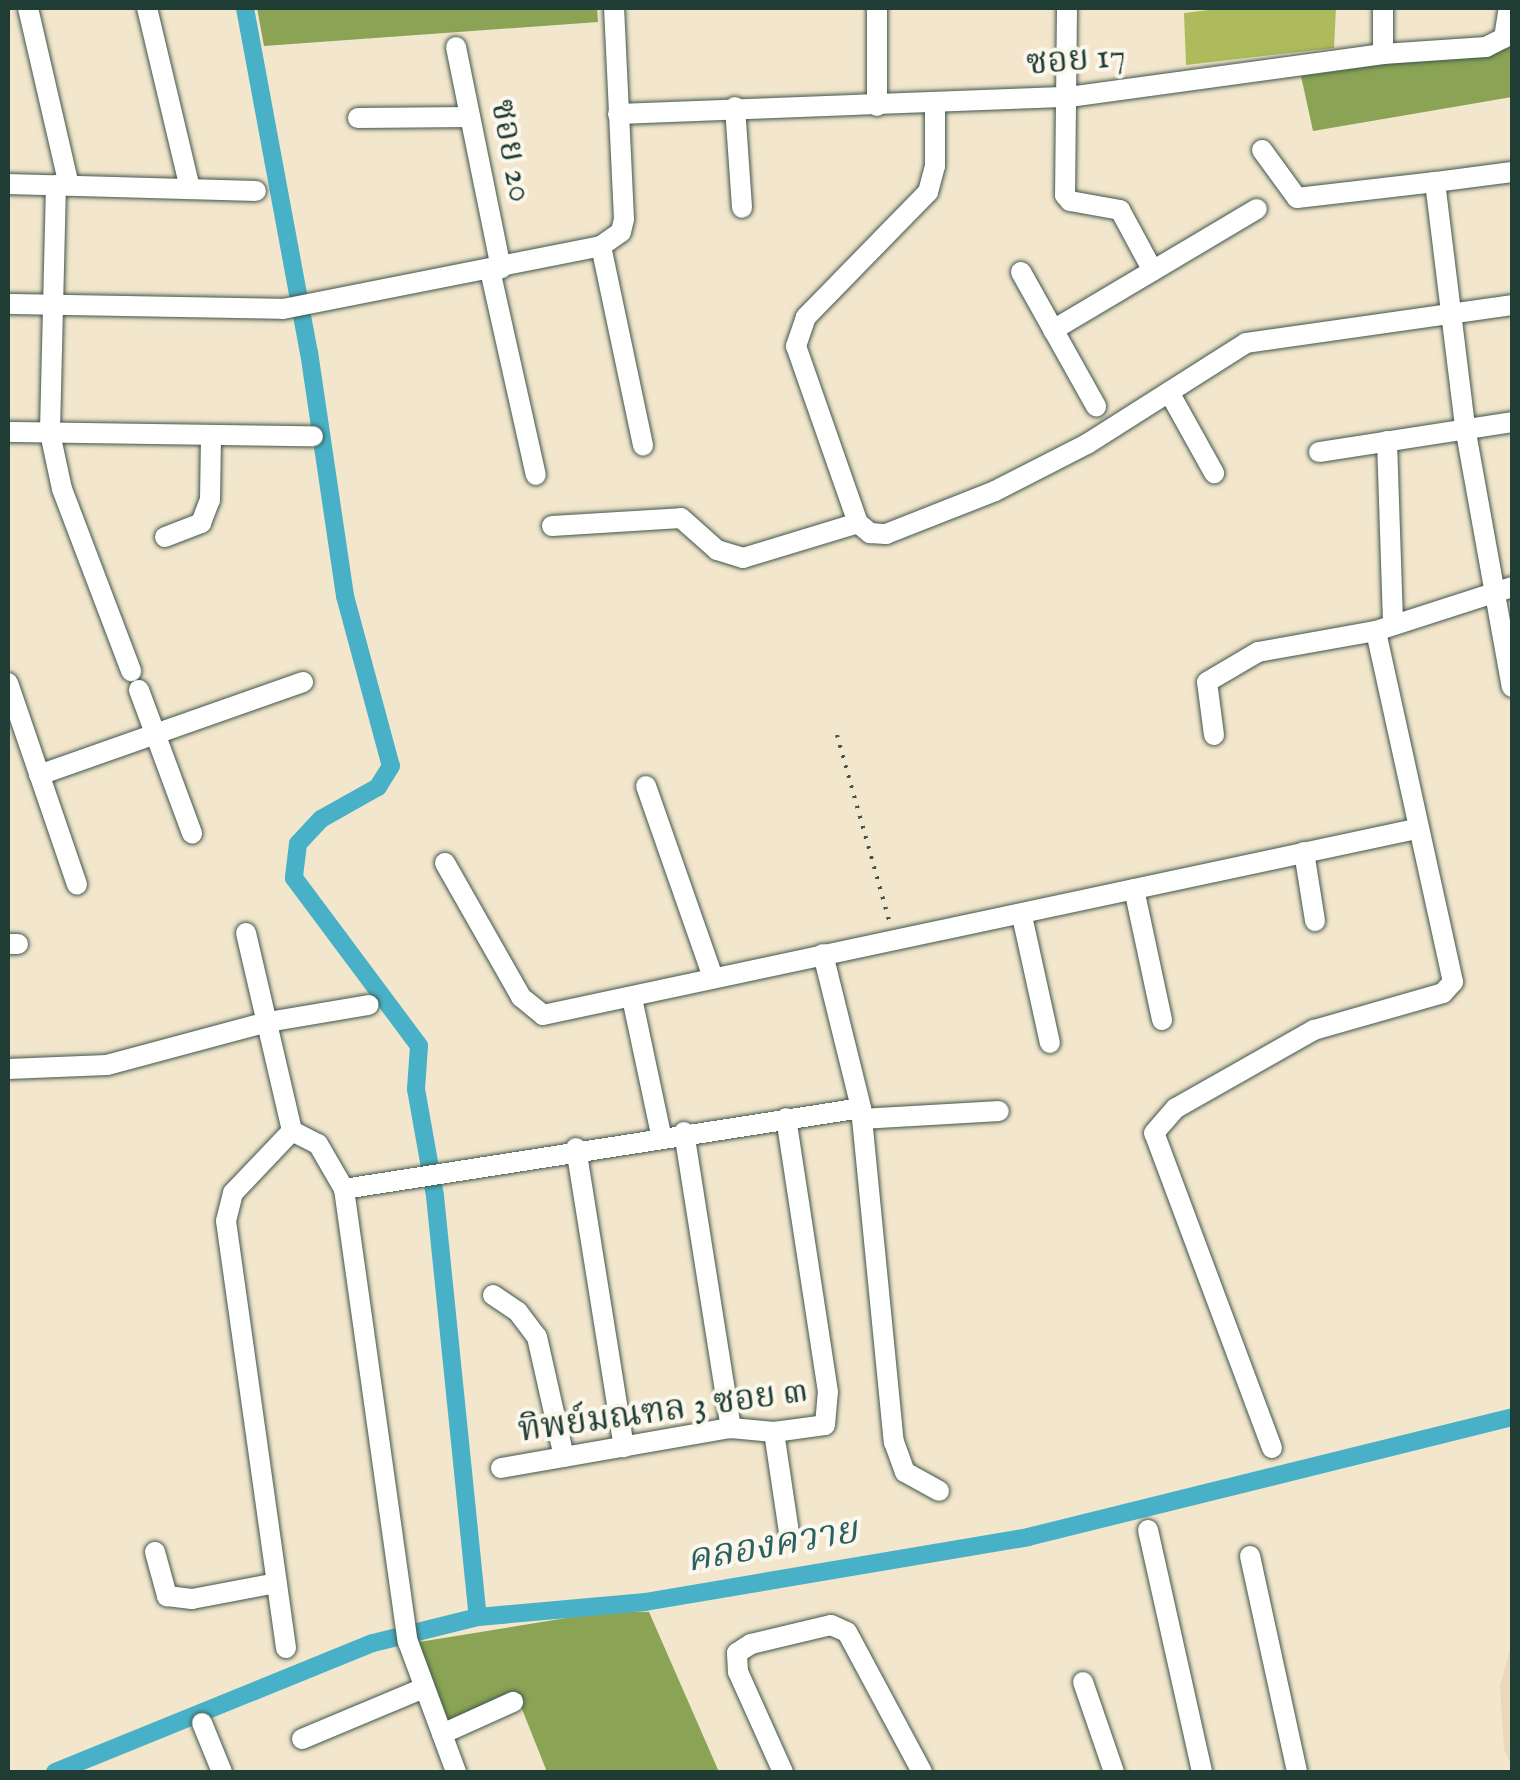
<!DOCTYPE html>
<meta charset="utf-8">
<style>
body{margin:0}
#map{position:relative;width:1520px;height:1780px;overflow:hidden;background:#f2e6cc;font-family:"IM FELL English","Noto Serif Thai",serif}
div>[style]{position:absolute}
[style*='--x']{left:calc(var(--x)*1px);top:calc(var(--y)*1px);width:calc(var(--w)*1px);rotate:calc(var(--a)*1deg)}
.built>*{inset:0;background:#e9d9ba}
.green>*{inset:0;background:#aebb5d}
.forest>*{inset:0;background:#8aa354}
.canal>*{height:18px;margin:-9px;padding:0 9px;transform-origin:9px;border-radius:9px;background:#48b1c7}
.path>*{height:4px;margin-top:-2px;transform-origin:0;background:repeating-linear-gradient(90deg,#3f564b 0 2.5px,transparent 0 10.5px)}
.roads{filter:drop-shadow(0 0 2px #3f564b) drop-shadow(0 0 2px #3f564b)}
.minor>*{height:20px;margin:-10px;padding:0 10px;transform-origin:10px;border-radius:10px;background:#fff}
span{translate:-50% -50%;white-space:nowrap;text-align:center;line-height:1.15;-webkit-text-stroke:8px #fbf7ec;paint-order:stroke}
.street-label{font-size:35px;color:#1f3d34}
.water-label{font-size:38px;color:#2b6060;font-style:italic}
.frame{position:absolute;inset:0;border:10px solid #1f3d34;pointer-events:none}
</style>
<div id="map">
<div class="built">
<i style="clip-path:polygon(1512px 1641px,1512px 1766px,1504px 1750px,1500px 1687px)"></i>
</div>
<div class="green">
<i style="clip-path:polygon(1225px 8px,1336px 8px,1334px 48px,1186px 65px,1184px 13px)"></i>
</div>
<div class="forest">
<i style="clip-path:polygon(257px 8px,597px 8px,598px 22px,264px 46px)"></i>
<i style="clip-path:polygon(1512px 46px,1512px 97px,1313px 131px,1301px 76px)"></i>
<i style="clip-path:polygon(609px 1611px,649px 1612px,719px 1772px,547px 1772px,516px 1694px,449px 1723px,419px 1642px)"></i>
</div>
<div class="canal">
<i style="--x:245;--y:8;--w:350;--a:79.5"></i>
<i style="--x:309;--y:352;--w:247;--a:81.6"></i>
<i style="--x:345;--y:596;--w:176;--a:74.9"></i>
<i style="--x:391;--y:766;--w:25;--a:122"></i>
<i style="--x:378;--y:787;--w:65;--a:150.7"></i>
<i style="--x:321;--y:819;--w:34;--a:133"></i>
<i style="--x:298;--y:844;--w:34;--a:97"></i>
<i style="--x:294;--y:878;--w:209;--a:53.3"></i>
<i style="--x:419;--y:1046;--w:43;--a:94"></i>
<i style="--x:416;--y:1089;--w:109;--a:79.9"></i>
<i style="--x:435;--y:1196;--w:423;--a:84.2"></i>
<i style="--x:55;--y:1772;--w:343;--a:-22.1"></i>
<i style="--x:373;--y:1643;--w:108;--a:-13.9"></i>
<i style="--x:478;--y:1617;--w:168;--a:-5.1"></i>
<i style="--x:645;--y:1602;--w:388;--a:-9.6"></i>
<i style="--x:1028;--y:1537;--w:499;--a:-13.9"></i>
</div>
<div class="path">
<i style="--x:837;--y:735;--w:196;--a:74.3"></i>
</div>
<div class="roads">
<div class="minor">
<i style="--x:28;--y:8;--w:182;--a:77"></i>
<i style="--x:147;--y:8;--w:186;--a:76.6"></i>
<i style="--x:1067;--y:8;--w:187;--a:90.6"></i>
<i style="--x:1065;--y:195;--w:8;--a:50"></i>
<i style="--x:1070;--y:201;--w:51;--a:10.2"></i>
<i style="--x:1120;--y:210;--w:69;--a:61.6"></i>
<i style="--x:1383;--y:8;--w:46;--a:90"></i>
<i style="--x:456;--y:47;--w:226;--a:78.5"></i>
<i style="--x:877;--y:106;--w:98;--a:-90"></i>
<i style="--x:935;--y:106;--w:60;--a:90"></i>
<i style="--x:935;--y:166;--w:27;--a:105"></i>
<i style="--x:928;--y:192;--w:175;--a:134.3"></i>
<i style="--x:806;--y:317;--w:31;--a:109"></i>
<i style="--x:796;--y:346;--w:188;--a:70.7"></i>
<i style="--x:858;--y:523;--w:16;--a:40"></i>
<i style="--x:870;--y:533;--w:16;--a:4"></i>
<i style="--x:886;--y:534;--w:117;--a:-21.5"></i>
<i style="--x:995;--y:491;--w:103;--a:-27.1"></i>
<i style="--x:1087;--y:444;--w:188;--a:-32.4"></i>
<i style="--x:1246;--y:343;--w:269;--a:-8.1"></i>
<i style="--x:735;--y:107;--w:101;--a:86"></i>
<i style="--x:618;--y:114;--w:451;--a:-2.2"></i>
<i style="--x:1069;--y:97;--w:317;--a:-7.8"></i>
<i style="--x:1383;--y:54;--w:103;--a:-3.9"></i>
<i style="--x:1486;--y:47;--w:20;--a:-27"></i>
<i style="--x:1504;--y:38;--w:30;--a:-81"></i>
<i style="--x:358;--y:118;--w:112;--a:-0.5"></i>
<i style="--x:1262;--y:150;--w:59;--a:53.9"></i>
<i style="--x:1297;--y:198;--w:139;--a:-6.6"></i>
<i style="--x:1512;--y:172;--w:78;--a:172.6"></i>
<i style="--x:1435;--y:182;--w:247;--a:83"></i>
<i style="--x:1465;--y:427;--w:264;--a:79.8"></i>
<i style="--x:8;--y:184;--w:248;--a:1.6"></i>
<i style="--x:56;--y:185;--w:248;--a:91.4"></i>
<i style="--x:50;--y:433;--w:57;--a:77.9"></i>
<i style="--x:62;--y:489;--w:195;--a:69.2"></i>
<i style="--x:601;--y:246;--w:204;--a:78.1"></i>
<i style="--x:490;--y:270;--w:210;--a:77.4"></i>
<i style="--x:1021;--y:272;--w:154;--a:60.8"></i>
<i style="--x:8;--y:304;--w:275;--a:1"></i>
<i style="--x:283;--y:309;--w:324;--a:-11.2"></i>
<i style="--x:601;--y:246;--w:24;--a:-35"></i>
<i style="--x:621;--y:232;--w:13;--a:-77"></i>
<i style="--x:624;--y:219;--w:211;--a:-92.7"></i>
<i style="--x:1053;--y:330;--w:237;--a:-30.7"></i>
<i style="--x:1169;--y:392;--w:93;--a:60.9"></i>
<i style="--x:8;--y:432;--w:305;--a:0.8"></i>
<i style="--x:1387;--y:441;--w:184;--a:88.1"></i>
<i style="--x:1319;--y:452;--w:195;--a:-8.8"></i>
<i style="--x:552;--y:526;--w:129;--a:-3.5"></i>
<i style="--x:681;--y:518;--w:48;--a:41.6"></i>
<i style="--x:717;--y:550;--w:27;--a:17"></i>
<i style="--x:743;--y:558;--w:120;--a:-16.9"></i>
<i style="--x:165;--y:537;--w:39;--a:-21"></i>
<i style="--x:201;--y:523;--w:25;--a:-69"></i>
<i style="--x:210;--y:500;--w:65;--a:-89.1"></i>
<i style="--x:8;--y:683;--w:213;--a:71.1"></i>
<i style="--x:139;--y:690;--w:153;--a:69.7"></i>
<i style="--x:1214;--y:735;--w:53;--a:-97.5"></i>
<i style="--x:1207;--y:682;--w:59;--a:-30.5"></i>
<i style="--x:1258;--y:652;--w:120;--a:-10.1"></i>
<i style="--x:1376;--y:631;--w:143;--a:-17.9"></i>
<i style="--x:39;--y:775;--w:280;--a:-19.4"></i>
<i style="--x:646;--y:786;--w:202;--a:70.7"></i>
<i style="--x:1304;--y:852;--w:70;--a:80.9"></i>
<i style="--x:445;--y:863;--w:154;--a:60.4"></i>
<i style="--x:521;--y:997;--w:28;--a:39"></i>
<i style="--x:543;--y:1015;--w:893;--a:-12.03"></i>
<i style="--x:1134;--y:889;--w:134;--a:77.9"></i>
<i style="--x:1022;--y:916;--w:130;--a:77.6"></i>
<i style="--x:246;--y:933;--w:203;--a:76.9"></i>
<i style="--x:292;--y:1131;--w:29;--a:27"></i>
<i style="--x:318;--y:1144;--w:52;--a:60"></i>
<i style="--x:344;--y:1189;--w:457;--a:82"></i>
<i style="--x:408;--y:1642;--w:139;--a:69.7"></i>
<i style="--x:8;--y:944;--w:10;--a:0"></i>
<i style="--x:823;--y:954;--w:159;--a:76.1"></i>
<i style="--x:861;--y:1108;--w:336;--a:84.4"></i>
<i style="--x:894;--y:1442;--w:32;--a:70"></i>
<i style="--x:905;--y:1472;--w:39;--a:29"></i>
<i style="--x:632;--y:998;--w:140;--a:78"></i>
<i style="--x:8;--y:1069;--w:99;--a:-2.3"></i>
<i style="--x:107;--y:1065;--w:167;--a:-15"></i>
<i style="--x:268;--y:1022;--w:102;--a:-9.6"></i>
<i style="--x:862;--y:1119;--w:137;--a:-3.3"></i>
<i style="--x:684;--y:1132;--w:300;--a:81"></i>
<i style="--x:576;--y:1148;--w:303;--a:80.9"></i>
<i style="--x:344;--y:1189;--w:523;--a:-8.9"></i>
<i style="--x:493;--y:1295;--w:30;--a:34"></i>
<i style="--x:518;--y:1312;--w:31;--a:53"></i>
<i style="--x:537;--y:1337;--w:123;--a:77.3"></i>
<i style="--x:774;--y:1432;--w:101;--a:81.5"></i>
<i style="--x:1272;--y:1448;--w:336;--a:-110.5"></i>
<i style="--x:1154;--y:1133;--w:33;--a:-49"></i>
<i style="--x:1176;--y:1108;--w:159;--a:-29.5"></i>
<i style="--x:1314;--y:1030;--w:134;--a:-16"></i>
<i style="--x:1443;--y:993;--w:15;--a:-48"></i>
<i style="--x:1453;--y:982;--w:359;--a:-102.4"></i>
<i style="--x:501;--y:1468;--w:233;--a:-9.9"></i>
<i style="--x:731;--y:1428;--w:43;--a:5.3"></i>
<i style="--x:774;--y:1432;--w:51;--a:-7.8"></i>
<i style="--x:825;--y:1425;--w:33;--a:-85"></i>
<i style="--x:828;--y:1392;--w:277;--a:-98.7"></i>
<i style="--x:1148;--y:1530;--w:248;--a:77.4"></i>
<i style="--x:155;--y:1552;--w:46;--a:74.7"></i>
<i style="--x:167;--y:1596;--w:25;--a:7"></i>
<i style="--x:192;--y:1599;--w:86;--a:-10.7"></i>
<i style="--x:1250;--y:1556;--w:221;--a:77.7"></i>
<i style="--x:286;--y:1648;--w:431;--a:-98"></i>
<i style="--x:226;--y:1221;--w:29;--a:-76"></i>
<i style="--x:233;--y:1193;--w:86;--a:-46.4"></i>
<i style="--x:1083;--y:1682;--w:95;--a:71"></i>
<i style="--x:202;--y:1723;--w:53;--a:67.8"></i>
<i style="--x:442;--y:1734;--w:78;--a:-24.3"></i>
<i style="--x:302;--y:1739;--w:132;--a:-22.7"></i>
<i style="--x:783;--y:1772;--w:110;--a:-114.2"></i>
<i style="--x:738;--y:1672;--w:19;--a:-93"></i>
<i style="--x:737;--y:1653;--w:17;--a:-33"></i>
<i style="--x:751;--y:1644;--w:82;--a:-13.4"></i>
<i style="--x:831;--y:1625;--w:17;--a:24"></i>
<i style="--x:847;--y:1632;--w:159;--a:61.8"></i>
</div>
</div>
<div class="street-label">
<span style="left:1076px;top:61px;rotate:-5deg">ซอย 17</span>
<span style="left:510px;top:151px;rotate:79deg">ซอย 20</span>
<span style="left:663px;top:1412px;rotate:-8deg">ทิพย์มณฑล 3 ซอย ๓</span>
</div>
<div class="water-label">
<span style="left:772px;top:1547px;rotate:-10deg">คลองควาย</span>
</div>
<div class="frame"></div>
</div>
